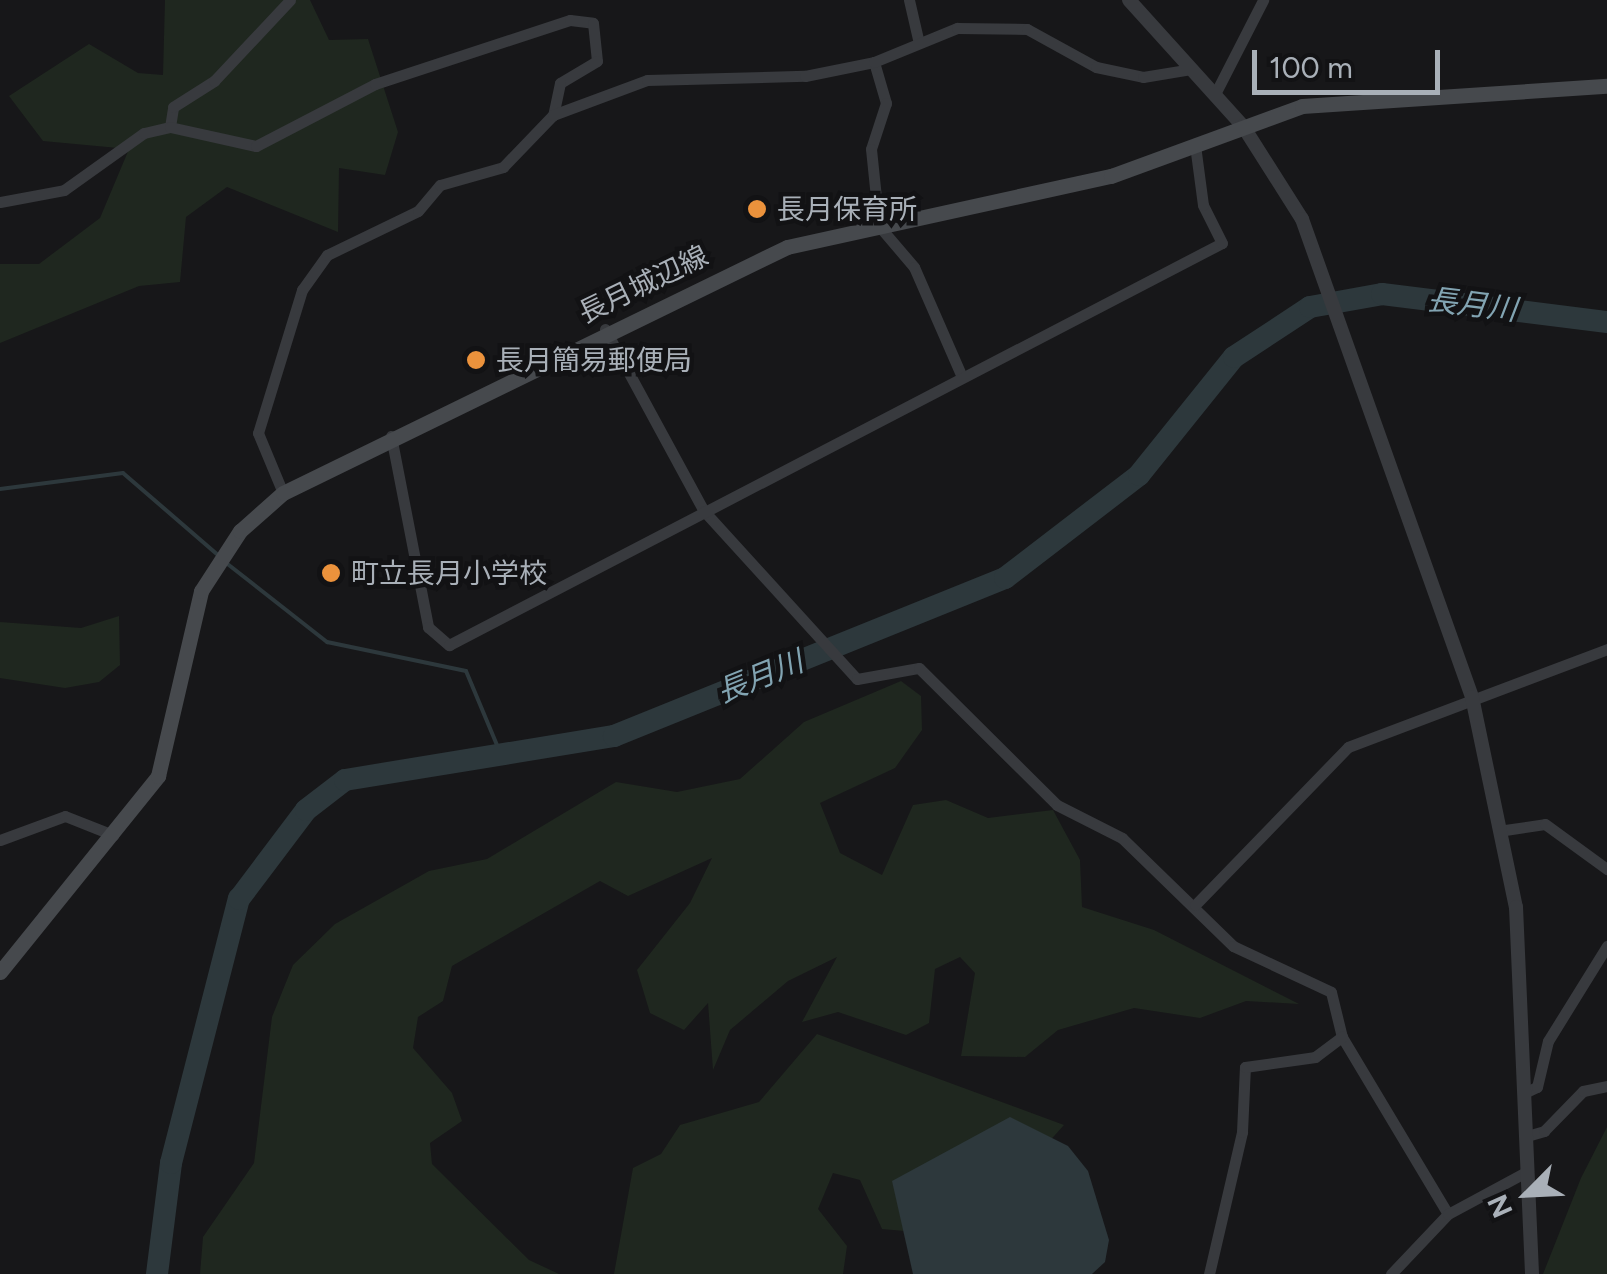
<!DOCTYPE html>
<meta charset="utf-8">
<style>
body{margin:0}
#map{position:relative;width:1607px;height:1274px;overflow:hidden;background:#171719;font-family:Figtree,"Noto Sans JP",sans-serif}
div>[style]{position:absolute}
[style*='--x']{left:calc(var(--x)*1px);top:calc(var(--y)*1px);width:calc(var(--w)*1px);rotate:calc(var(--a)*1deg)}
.green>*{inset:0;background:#1f271f}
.water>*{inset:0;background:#2d383c}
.stream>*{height:4px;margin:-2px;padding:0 2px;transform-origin:2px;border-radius:2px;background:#2d383c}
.river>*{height:22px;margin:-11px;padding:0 11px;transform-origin:11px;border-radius:11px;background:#2d383c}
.minor>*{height:11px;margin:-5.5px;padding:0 5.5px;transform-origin:5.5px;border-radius:5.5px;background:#383a3e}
.tertiary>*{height:14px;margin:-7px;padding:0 7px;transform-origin:7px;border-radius:7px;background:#383a3e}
.secondary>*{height:15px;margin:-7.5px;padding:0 7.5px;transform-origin:7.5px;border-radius:7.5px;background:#46494d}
.dots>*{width:28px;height:28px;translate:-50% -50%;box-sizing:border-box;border:5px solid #121214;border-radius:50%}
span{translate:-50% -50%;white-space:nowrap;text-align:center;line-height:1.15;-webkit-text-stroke:9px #121214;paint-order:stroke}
.poi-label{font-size:28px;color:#a9b0b8}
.left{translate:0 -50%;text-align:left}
.street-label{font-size:28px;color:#a9b0b8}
.water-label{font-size:30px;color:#82a4b2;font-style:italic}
.north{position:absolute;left:1477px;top:1144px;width:100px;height:100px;-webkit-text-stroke:8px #121214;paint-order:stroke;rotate:246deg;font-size:28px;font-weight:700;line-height:40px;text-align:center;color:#a9b0b8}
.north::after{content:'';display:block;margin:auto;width:35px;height:45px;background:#a9b0b8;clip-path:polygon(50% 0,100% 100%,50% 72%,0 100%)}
.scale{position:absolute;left:1252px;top:50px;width:188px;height:45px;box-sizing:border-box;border:5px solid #a9b0b8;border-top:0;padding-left:12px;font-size:30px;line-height:35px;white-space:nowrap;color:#a9b0b8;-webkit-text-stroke:8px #121214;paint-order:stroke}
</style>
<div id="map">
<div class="green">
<i style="clip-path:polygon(165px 0,310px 0,329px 40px,368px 39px,398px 132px,385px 175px,339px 168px,338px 232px,227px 187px,186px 217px,180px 282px,139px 286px,0 343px,0 264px,39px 264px,100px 218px,129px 149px,43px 141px,9px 96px,89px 44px,138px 73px,163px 75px)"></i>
<i style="clip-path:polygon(119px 616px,120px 665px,99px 682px,65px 688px,0 678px,0 622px,81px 628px)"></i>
<i style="clip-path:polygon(901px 681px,921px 696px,922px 730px,895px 768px,820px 803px,840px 853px,882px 875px,913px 805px,946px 800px,988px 818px,1053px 810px,1080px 860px,1082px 907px,1154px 930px,1299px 1004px,1246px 1001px,1200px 1018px,1134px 1008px,1058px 1030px,1025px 1057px,961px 1056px,975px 973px,960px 957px,935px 969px,929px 1023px,906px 1035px,838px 1012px,802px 1022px,837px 957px,788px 981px,730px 1030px,713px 1070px,708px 1003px,684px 1030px,650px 1013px,637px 970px,690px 903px,712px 858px,628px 896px,600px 881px,452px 966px,443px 1001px,418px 1017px,413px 1048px,452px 1093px,462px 1121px,430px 1143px,432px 1164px,529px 1260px,559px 1274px,200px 1274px,203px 1237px,254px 1163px,272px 1017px,293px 965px,335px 924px,429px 871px,487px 859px,616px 782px,677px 792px,740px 779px,804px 722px)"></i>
<i style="clip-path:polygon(817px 1034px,1064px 1125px,1037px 1155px,911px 1187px,905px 1231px,882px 1229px,860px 1180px,833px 1173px,818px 1209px,847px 1246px,843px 1274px,614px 1274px,633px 1168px,661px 1154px,680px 1125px,759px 1102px)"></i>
<i style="clip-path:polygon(1607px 1127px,1607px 1274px,1543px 1274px,1581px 1178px)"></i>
</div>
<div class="water">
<i style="clip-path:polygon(1010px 1117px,1068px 1146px,1088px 1171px,1109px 1240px,1105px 1262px,1092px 1274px,913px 1274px,892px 1181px)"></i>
</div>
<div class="stream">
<i style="--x:0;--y:489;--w:124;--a:-7.4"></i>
<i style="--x:123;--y:473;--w:125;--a:40.8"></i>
<i style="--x:225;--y:562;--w:130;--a:38.1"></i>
<i style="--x:327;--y:642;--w:142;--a:11.8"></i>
<i style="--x:466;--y:671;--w:93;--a:67.3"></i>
</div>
<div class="river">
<i style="--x:157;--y:1274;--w:112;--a:-82.8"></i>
<i style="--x:171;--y:1163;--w:273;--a:-75.6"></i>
<i style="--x:239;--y:899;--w:111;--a:-53"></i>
<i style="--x:306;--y:810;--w:49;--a:-37.6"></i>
<i style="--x:345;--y:780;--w:273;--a:-9.3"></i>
<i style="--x:614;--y:736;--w:422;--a:-22"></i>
<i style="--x:1005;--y:578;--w:169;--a:-37.5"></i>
<i style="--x:1139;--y:475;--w:151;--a:-51.2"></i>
<i style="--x:1234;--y:357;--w:91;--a:-33.3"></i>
<i style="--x:1310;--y:307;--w:73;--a:-10.2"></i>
<i style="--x:1382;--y:294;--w:227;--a:7.1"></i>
</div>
<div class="minor">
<i style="--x:909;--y:0;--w:40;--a:77"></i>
<i style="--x:874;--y:62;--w:43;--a:73.7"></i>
<i style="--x:886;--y:103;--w:48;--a:108.1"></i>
<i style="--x:871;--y:149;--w:77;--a:84.1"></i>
<i style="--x:879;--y:226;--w:54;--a:49.5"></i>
<i style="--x:914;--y:267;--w:120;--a:66.4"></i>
<i style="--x:1215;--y:94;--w:106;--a:-62.9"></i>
<i style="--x:170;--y:127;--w:20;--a:-81"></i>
<i style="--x:173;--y:107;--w:49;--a:-32.4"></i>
<i style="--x:214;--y:81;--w:111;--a:-46.8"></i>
<i style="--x:0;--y:202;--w:65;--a:-10.6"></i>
<i style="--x:64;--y:190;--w:98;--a:-35.5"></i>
<i style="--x:144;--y:133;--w:27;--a:-13"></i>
<i style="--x:170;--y:127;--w:88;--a:12.5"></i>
<i style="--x:256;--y:146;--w:134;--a:-27.5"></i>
<i style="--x:375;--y:84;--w:205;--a:-18.2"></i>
<i style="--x:570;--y:20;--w:23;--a:7"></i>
<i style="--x:593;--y:23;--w:38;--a:84"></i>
<i style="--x:597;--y:61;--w:43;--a:149.3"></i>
<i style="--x:560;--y:83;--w:33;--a:102"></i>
<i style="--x:605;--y:329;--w:207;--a:61.5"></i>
<i style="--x:704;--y:511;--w:227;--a:47.7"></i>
<i style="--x:857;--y:679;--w:63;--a:-10.1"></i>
<i style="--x:919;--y:668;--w:194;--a:44.8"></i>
<i style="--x:1057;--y:805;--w:73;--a:26.9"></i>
<i style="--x:1122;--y:838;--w:155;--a:44.2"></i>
<i style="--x:1233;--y:946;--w:108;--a:25.1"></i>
<i style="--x:1331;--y:992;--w:46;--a:76.3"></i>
<i style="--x:1342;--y:1037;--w:206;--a:59.1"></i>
<i style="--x:391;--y:436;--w:195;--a:79"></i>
<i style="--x:428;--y:627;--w:28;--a:41"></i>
<i style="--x:449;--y:645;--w:871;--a:-27.48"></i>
<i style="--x:1222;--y:243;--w:42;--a:-116.6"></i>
<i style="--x:1203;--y:205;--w:61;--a:-97.6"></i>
<i style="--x:283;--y:493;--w:65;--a:-112.6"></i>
<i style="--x:258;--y:433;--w:150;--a:-72.9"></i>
<i style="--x:302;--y:290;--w:43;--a:-54.5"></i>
<i style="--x:327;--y:255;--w:101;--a:-25.8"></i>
<i style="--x:418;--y:211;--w:34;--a:-50"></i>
<i style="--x:440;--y:185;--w:66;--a:-15.9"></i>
<i style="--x:503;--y:167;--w:72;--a:-46.1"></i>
<i style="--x:553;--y:115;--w:100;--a:-20.4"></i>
<i style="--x:647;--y:80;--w:158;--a:-1.5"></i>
<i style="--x:805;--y:76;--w:70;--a:-11.5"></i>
<i style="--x:874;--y:62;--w:90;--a:-22.3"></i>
<i style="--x:957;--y:28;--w:70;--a:0.8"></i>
<i style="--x:1027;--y:29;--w:79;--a:28.8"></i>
<i style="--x:1096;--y:67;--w:48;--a:12"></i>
<i style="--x:1143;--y:77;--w:50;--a:-9.3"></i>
<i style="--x:1505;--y:830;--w:40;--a:-8.5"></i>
<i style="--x:1545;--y:824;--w:77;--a:36"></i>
<i style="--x:0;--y:840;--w:69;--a:-20.3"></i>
<i style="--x:65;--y:816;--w:52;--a:21.6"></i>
<i style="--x:1195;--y:905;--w:220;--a:-45.9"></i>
<i style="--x:1348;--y:747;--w:277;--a:-20.7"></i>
<i style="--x:1524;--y:1093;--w:14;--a:-25"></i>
<i style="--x:1537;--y:1087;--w:47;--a:-76.6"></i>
<i style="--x:1548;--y:1041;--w:112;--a:-58.2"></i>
<i style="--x:1527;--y:1136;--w:18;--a:-16"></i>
<i style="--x:1544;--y:1131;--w:56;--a:-45.7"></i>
<i style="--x:1583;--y:1091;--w:25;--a:-12"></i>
<i style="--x:1209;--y:1274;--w:146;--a:-76.9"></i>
<i style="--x:1242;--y:1132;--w:65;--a:-87.4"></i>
<i style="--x:1245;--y:1067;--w:71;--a:-8.1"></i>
<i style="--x:1315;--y:1057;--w:34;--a:-37"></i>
<i style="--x:1391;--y:1274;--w:83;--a:-46.5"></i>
<i style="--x:1448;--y:1214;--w:91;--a:-28.3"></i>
</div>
<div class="tertiary">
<i style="--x:1129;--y:0;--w:170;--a:47.9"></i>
<i style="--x:1243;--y:126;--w:110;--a:57.6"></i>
<i style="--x:1302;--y:219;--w:507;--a:70.42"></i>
<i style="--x:1472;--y:697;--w:215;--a:78.2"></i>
<i style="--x:1516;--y:907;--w:367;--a:87.5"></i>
</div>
<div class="secondary">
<i style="--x:0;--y:972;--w:252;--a:-51.1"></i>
<i style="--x:158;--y:776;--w:190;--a:-76.9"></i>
<i style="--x:201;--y:591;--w:72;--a:-57"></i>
<i style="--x:240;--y:531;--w:57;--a:-41.5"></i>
<i style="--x:283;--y:493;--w:561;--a:-26.02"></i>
<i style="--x:787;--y:247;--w:332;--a:-12.4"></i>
<i style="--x:1111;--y:176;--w:203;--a:-20.1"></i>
<i style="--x:1302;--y:106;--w:306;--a:-3.8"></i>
</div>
<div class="dots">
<i style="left:757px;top:209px;background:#eb923c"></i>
<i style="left:476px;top:360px;background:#eb923c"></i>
<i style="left:331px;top:573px;background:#eb923c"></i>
</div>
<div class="poi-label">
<span class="left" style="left:777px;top:209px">長月保育所</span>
<span class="left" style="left:496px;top:360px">長月簡易郵便局</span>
<span class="left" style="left:351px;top:573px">町立長月小学校</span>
</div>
<div class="street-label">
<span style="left:643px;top:284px;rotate:-26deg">長月城辺線</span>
</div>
<div class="water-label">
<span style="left:1472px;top:305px;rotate:7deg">長月川</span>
<span style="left:760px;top:677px;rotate:-22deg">長月川</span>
</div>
<div class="north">N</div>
<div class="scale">100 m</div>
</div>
